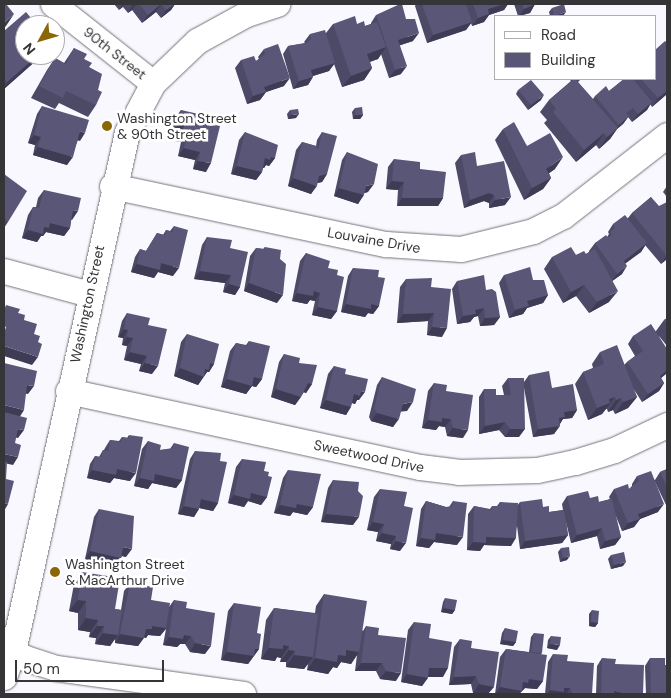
<!DOCTYPE html>
<style>
body{margin:0}
#map{position:relative;width:671px;height:698px;overflow:hidden;background:#f8f8fe;font-family:"DM Sans",sans-serif}
div>[style]{position:absolute}
[style*='--x']{left:calc(var(--x)*1px);top:calc(var(--y)*1px);width:calc(var(--w)*1px);rotate:calc(var(--a)*1deg)}
.roads{filter:drop-shadow(0 0 1px #73737a) drop-shadow(0 0 1px #73737a)}
.minor>*{height:25px;margin:-12.5px;padding:0 12.5px;transform-origin:12.5px;border-radius:12.5px;background:#fff}
.wall>*{inset:0;background:#4d4a67}
.shaded-wall>*{inset:0;background:#3e3c54}
.building>*{inset:0;background:#595678}
.dots>*{width:14px;height:14px;translate:-50% -50%;box-sizing:border-box;border:2px solid #fff;border-radius:50%}
span{translate:-50% -50%;white-space:nowrap;text-align:center;line-height:1.15;-webkit-text-stroke:5px #fff;paint-order:stroke}
.street-label{font-size:14px;color:#353538}
.poi-label{font-size:14px;color:#353538}
.left{translate:0 -50%;text-align:left}
.frame{position:absolute;inset:0;border:5px solid #353538;pointer-events:none}
.legend{position:absolute;left:494px;top:15px;width:162px;height:65px;box-sizing:border-box;background:#fff;border:1px solid #aeaeaf;margin:0;padding:6px 9px;list-style:none;font-size:15px;color:#353538}
.legend li{display:flex;align-items:center;gap:10px;height:25px}
.legend b{width:25px;border:1px solid #aeaeaf}
.north{position:absolute;left:15px;top:15px;width:50px;height:50px;box-sizing:border-box;background:#fff;border:1px solid #aeaeaf;border-radius:50%;rotate:231deg;font-size:14px;font-weight:700;line-height:20px;text-align:center;color:#353538}
.north::after{content:'';display:block;margin:auto;width:18px;height:22px;background:#8a6605;clip-path:polygon(50% 0,100% 100%,50% 72%,0 100%)}
.scale{position:absolute;left:15px;top:660px;width:149px;height:22px;box-sizing:border-box;border:2px solid #353538;border-top:0;padding-left:6px;font-size:15px;line-height:18px;white-space:nowrap;color:#353538;-webkit-text-stroke:4px #fff;paint-order:stroke}
</style>
<div id="map">
<div class="roads">
<div class="minor">
<i style="--x:53;--y:4;--w:127;--a:38.3"></i>
<i style="--x:112;--y:186;--w:280;--a:12"></i>
<i style="--x:386;--y:244;--w:75;--a:3.8"></i>
<i style="--x:461;--y:249;--w:74;--a:-14"></i>
<i style="--x:533;--y:231;--w:34;--a:-27"></i>
<i style="--x:563;--y:216;--w:132;--a:-37.9"></i>
<i style="--x:4;--y:271;--w:88;--a:15.1"></i>
<i style="--x:68;--y:391;--w:360;--a:12.2"></i>
<i style="--x:420;--y:467;--w:38;--a:7"></i>
<i style="--x:458;--y:472;--w:79;--a:-1.5"></i>
<i style="--x:537;--y:470;--w:39;--a:-12"></i>
<i style="--x:575;--y:462;--w:41;--a:-17.1"></i>
<i style="--x:614;--y:450;--w:59;--a:-25.3"></i>
<i style="--x:4;--y:639;--w:15;--a:53"></i>
<i style="--x:13;--y:651;--w:14;--a:30"></i>
<i style="--x:25;--y:658;--w:33;--a:18"></i>
<i style="--x:56;--y:668;--w:189;--a:7.9"></i>
<i style="--x:4;--y:677;--w:28;--a:-71"></i>
<i style="--x:13;--y:651;--w:531;--a:-77.61"></i>
<i style="--x:127;--y:132;--w:55;--a:-62"></i>
<i style="--x:153;--y:83;--w:61;--a:-43.7"></i>
<i style="--x:197;--y:41;--w:56;--a:-28.9"></i>
<i style="--x:246;--y:14;--w:33;--a:-18"></i>
</div>
</div>
<div class="wall">
<i style="clip-path:polygon(114px 4px,175px 4px,171px 10px,161px 18px,156px 12px,142px 23px,132px 10px,128px 13px,123px 7px,119px 10px)"></i>
<i style="clip-path:polygon(416px 4px,508px 4px,504px 10px,489px 15px,484px 22px,472px 26px,471px 23px,466px 30px,427px 43px,415px 6px)"></i>
<i style="clip-path:polygon(514px 4px,537px 4px,535px 4px,530px 13px,519px 16px,518px 16px)"></i>
<i style="clip-path:polygon(552px 8px,564px 16px,550px 16px,549px 12px)"></i>
<i style="clip-path:polygon(376px 15px,413px 41px,400px 45px,401px 74px,389px 78px,381px 54px,378px 59px,370px 62px,372px 68px,364px 80px,342px 87px,334px 64px,329px 71px,313px 76px,308px 85px,293px 89px,283px 54px,288px 46px,305px 43px,304px 42px,310px 34px,326px 33px,333px 24px,357px 24px,365px 26px,371px 24px,371px 23px)"></i>
<i style="clip-path:polygon(25px 25px,25px 55px,42px 55px,39px 58px,4px 89px,4px 31px)"></i>
<i style="clip-path:polygon(667px 42px,667px 94px,652px 107px,650px 104px,647px 110px,632px 122px,628px 117px,623px 124px,617px 129px,610px 139px,599px 149px,596px 145px,576px 162px,544px 123px,547px 120px,540px 112px,549px 100px,571px 81px,569px 79px,581px 79px,578px 82px,593px 99px,595px 96px,609px 91px,624px 79px,655px 79px)"></i>
<i style="clip-path:polygon(74px 48px,84px 59px,89px 67px,98px 90px,96px 105px,88px 117px,59px 103px,55px 109px,31px 98px,47px 70px,55px 58px,64px 63px)"></i>
<i style="clip-path:polygon(264px 49px,284px 86px,266px 92px,260px 100px,247px 104px,235px 68px,241px 60px,256px 61px,259px 59px,258px 57px)"></i>
<i style="clip-path:polygon(518px 90px,541px 100px,528px 110px,516px 94px)"></i>
<i style="clip-path:polygon(42px 106px,80px 141px,78px 140px,67px 165px,33px 155px,35px 145px,28px 143px,37px 114px)"></i>
<i style="clip-path:polygon(355px 108px,363px 115px,360px 119px,353px 119px,352px 112px)"></i>
<i style="clip-path:polygon(181px 110px,202px 122px,206px 172px,193px 169px,195px 160px,178px 156px,181px 142px,176px 141px,178px 135px,172px 133px,175px 118px)"></i>
<i style="clip-path:polygon(290px 110px,296px 118px,288px 119px,287px 114px)"></i>
<i style="clip-path:polygon(503px 129px,527px 146px,555px 169px,549px 173px,551px 178px,543px 189px,524px 200px,495px 140px)"></i>
<i style="clip-path:polygon(245px 132px,275px 158px,269px 166px,266px 165px,264px 168px,263px 167px,262px 172px,256px 180px,231px 174px,239px 140px)"></i>
<i style="clip-path:polygon(322px 132px,327px 174px,322px 182px,317px 183px,311px 194px,288px 186px,296px 150px,302px 142px,316px 146px,317px 140px)"></i>
<i style="clip-path:polygon(347px 152px,368px 192px,364px 193px,358px 204px,334px 196px,342px 160px)"></i>
<i style="clip-path:polygon(461px 155px,477px 166px,505px 205px,489px 208px,489px 203px,484px 201px,464px 208px,455px 163px)"></i>
<i style="clip-path:polygon(394px 159px,420px 169px,443px 198px,438px 206px,397px 206px,398px 190px,386px 189px,388px 167px)"></i>
<i style="clip-path:polygon(4px 174px,8px 222px,4px 228px)"></i>
<i style="clip-path:polygon(667px 186px,667px 197px,663px 192px)"></i>
<i style="clip-path:polygon(44px 190px,72px 220px,71px 219px,70px 228px,64px 236px,46px 232px,43px 236px,41px 236px,37px 242px,22px 238px,28px 215px,33px 207px,36px 207px,38px 198px)"></i>
<i style="clip-path:polygon(651px 197px,667px 259px,661px 264px,645px 245px,641px 252px,625px 263px,622px 274px,612px 281px,609px 302px,589px 313px,576px 296px,563px 303px,544px 269px,552px 257px,586px 254px,589px 252px,589px 251px,595px 243px,607px 237px,609px 234px,608px 232px,613px 224px,628px 218px,632px 213px)"></i>
<i style="clip-path:polygon(174px 226px,173px 276px,158px 272px,154px 278px,131px 272px,135px 257px,140px 249px,146px 251px,157px 233px,163px 235px,166px 230px,170px 231px)"></i>
<i style="clip-path:polygon(207px 237px,240px 287px,235px 295px,223px 292px,225px 283px,194px 279px,202px 245px)"></i>
<i style="clip-path:polygon(265px 247px,277px 303px,244px 291px,250px 256px,256px 248px,263px 249px)"></i>
<i style="clip-path:polygon(306px 253px,337px 275px,337px 311px,331px 319px,312px 315px,315px 301px,310px 300px,307px 304px,292px 301px,300px 261px)"></i>
<i style="clip-path:polygon(353px 268px,378px 277px,379px 306px,373px 314px,368px 313px,365px 317px,341px 312px,348px 276px)"></i>
<i style="clip-path:polygon(504px 275px,533px 280px,548px 295px,543px 303px,527px 308px,523px 314px,509px 318px,499px 283px)"></i>
<i style="clip-path:polygon(406px 279px,431px 287px,442px 337px,427px 335px,428px 321px,397px 323px,400px 287px)"></i>
<i style="clip-path:polygon(457px 281px,486px 290px,500px 317px,494px 325px,480px 326px,478px 316px,474px 317px,470px 322px,457px 324px,452px 289px)"></i>
<i style="clip-path:polygon(127px 313px,148px 325px,152px 374px,139px 371px,141px 364px,124px 360px,127px 346px,122px 345px,123px 338px,118px 337px,122px 321px)"></i>
<i style="clip-path:polygon(667px 318px,667px 346px,659px 336px,667px 373px,661px 378px,664px 383px,659px 391px,642px 402px,633px 388px,637px 397px,628px 408px,615px 414px,613px 410px,608px 412px,607px 409px,606px 409px,602px 414px,588px 420px,575px 384px,583px 372px,593px 368px,592px 364px,600px 352px,624px 365px,627px 362px,635px 356px,628px 344px,633px 336px,656px 331px,664px 320px)"></i>
<i style="clip-path:polygon(187px 334px,214px 364px,209px 372px,207px 372px,198px 385px,174px 376px,181px 342px)"></i>
<i style="clip-path:polygon(249px 341px,262px 379px,256px 387px,252px 386px,246px 394px,221px 387px,230px 351px,236px 343px,246px 345px)"></i>
<i style="clip-path:polygon(284px 354px,299px 363px,312px 384px,306px 393px,304px 392px,295px 405px,271px 397px,279px 362px)"></i>
<i style="clip-path:polygon(334px 366px,345px 374px,359px 400px,357px 400px,355px 404px,352px 403px,346px 415px,320px 408px,328px 374px)"></i>
<i style="clip-path:polygon(529px 375px,552px 388px,577px 410px,572px 418px,563px 419px,554px 434px,533px 437px,524px 388px,519px 437px,505px 437px,499px 430px,479px 434px,479px 397px,484px 389px,496px 395px,504px 395px,502px 386px,508px 378px,524px 382px)"></i>
<i style="clip-path:polygon(382px 377px,407px 411px,401px 411px,393px 427px,371px 421px,369px 417px,377px 385px)"></i>
<i style="clip-path:polygon(434px 383px,446px 391px,463px 438px,447px 436px,445px 427px,439px 426px,436px 430px,422px 428px,428px 391px)"></i>
<i style="clip-path:polygon(129px 435px,130px 481px,114px 478px,110px 483px,87px 478px,90px 464px,95px 456px,99px 457px,103px 450px,104px 450px,105px 448px,110px 440px,119px 441px,122px 437px,127px 438px)"></i>
<i style="clip-path:polygon(148px 441px,160px 450px,170px 449px,174px 443px,182px 480px,176px 488px,152px 483px,148px 489px,134px 486px,142px 449px)"></i>
<i style="clip-path:polygon(195px 451px,220px 461px,218px 503px,213px 511px,199px 508px,194px 517px,178px 514px,190px 459px)"></i>
<i style="clip-path:polygon(242px 459px,264px 471px,268px 476px,267px 497px,261px 505px,248px 501px,244px 507px,228px 503px,236px 467px)"></i>
<i style="clip-path:polygon(667px 469px,667px 507px,655px 482px,658px 512px,640px 519px,634px 527px,622px 531px,615px 514px,621px 537px,615px 545px,600px 549px,597px 536px,571px 543px,566px 522px,568px 535px,562px 543px,520px 549px,517px 526px,511px 546px,484px 545px,480px 551px,467px 550px,468px 514px,474px 506px,490px 509px,492px 506px,497px 506px,500px 502px,517px 506px,520px 502px,543px 507px,549px 512px,563px 510px,562px 504px,567px 496px,590px 498px,599px 502px,610px 499px,609px 497px,614px 489px,629px 489px,632px 486px,632px 484px,637px 476px,655px 480px,660px 472px)"></i>
<i style="clip-path:polygon(288px 470px,313px 507px,307px 515px,293px 512px,290px 516px,274px 513px,283px 478px)"></i>
<i style="clip-path:polygon(333px 480px,358px 491px,353px 525px,321px 522px,328px 488px)"></i>
<i style="clip-path:polygon(380px 489px,404px 506px,400px 551px,390px 549px,391px 544px,376px 541px,378px 532px,367px 530px,374px 497px)"></i>
<i style="clip-path:polygon(426px 501px,446px 507px,449px 507px,453px 501px,457px 545px,434px 542px,429px 548px,416px 546px,421px 509px)"></i>
<i style="clip-path:polygon(99px 509px,126px 557px,122px 556px,121px 558px,115px 566px,85px 559px,94px 517px)"></i>
<i style="clip-path:polygon(561px 548px,567px 560px,560px 562px,558px 552px)"></i>
<i style="clip-path:polygon(611px 555px,623px 566px,611px 569px,608px 559px)"></i>
<i style="clip-path:polygon(82px 572px,115px 609px,121px 610px,124px 591px,130px 583px,151px 600px,169px 607px,174px 600px,186px 608px,205px 654px,190px 652px,185px 644px,180px 644px,177px 647px,163px 645px,166px 629px,160px 636px,148px 635px,146px 638px,144px 637px,138px 646px,115px 643px,115px 638px,110px 646px,95px 644px,96px 638px,89px 637px,90px 632px,78px 630px,78px 613px,69px 611px,74px 584px)"></i>
<i style="clip-path:polygon(324px 594px,363px 631px,366px 626px,378px 635px,396px 681px,380px 679px,376px 671px,355px 671px,357px 655px,351px 664px,341px 662px,337px 668px,333px 667px,328px 674px,307px 670px,308px 664px,304px 669px,286px 667px,286px 662px,280px 662px,281px 658px,277px 657px,275px 661px,261px 659px,266px 620px,274px 608px,315px 613px,316px 606px)"></i>
<i style="clip-path:polygon(445px 598px,455px 610px,452px 614px,441px 612px,443px 602px)"></i>
<i style="clip-path:polygon(234px 603px,257px 633px,259px 649px,248px 664px,221px 660px,228px 611px)"></i>
<i style="clip-path:polygon(592px 610px,598px 623px,595px 627px,589px 626px,589px 614px)"></i>
<i style="clip-path:polygon(414px 622px,429px 638px,443px 677px,428px 677px,422px 686px,401px 682px,408px 630px)"></i>
<i style="clip-path:polygon(505px 628px,516px 642px,513px 646px,500px 644px,502px 633px)"></i>
<i style="clip-path:polygon(534px 633px,542px 653px,541px 654px,543px 681px,537px 689px,525px 688px,519px 694px,495px 694px,500px 657px,506px 649px,529px 652px,531px 637px)"></i>
<i style="clip-path:polygon(551px 636px,557px 650px,547px 648px,548px 640px)"></i>
<i style="clip-path:polygon(460px 639px,471px 648px,494px 687px,473px 693px,471px 684px,449px 685px,454px 647px)"></i>
<i style="clip-path:polygon(553px 654px,567px 661px,592px 694px,545px 694px,548px 662px)"></i>
<i style="clip-path:polygon(602px 658px,615px 664px,643px 694px,596px 694px,597px 666px)"></i>
<i style="clip-path:polygon(650px 658px,665px 665px,667px 694px,646px 694px,645px 666px)"></i>
</div>
<div class="shaded-wall">
<i style="clip-path:polygon(123px 4px,125px 4px,119px 10px)"></i>
<i style="clip-path:polygon(133px 4px,136px 4px,132px 10px,128px 13px)"></i>
<i style="clip-path:polygon(161px 4px,156px 12px,142px 23px,148px 15px)"></i>
<i style="clip-path:polygon(175px 4px,171px 10px,161px 18px,166px 10px)"></i>
<i style="clip-path:polygon(504px 4px,508px 4px,504px 10px,489px 15px,484px 22px,472px 26px,478px 18px,488px 9px)"></i>
<i style="clip-path:polygon(535px 4px,530px 13px,519px 16px,524px 9px)"></i>
<i style="clip-path:polygon(566px 12px,563px 16px,554px 16px)"></i>
<i style="clip-path:polygon(14px 14px,6px 26px,4px 28px,4px 23px)"></i>
<i style="clip-path:polygon(472px 22px,466px 30px,427px 43px,433px 35px)"></i>
<i style="clip-path:polygon(419px 33px,413px 41px,392px 48px,398px 40px)"></i>
<i style="clip-path:polygon(386px 47px,378px 59px,359px 65px,367px 54px)"></i>
<i style="clip-path:polygon(38px 55px,42px 55px,39px 58px,4px 89px,4px 87px,7px 82px)"></i>
<i style="clip-path:polygon(335px 63px,329px 71px,306px 78px,311px 70px)"></i>
<i style="clip-path:polygon(407px 66px,401px 74px,389px 78px,395px 70px)"></i>
<i style="clip-path:polygon(372px 68px,364px 80px,342px 87px,351px 76px)"></i>
<i style="clip-path:polygon(313px 77px,308px 85px,293px 89px,299px 81px)"></i>
<i style="clip-path:polygon(290px 78px,284px 86px,266px 92px,260px 100px,247px 104px,253px 96px,264px 87px)"></i>
<i style="clip-path:polygon(667px 91px,667px 94px,652px 107px,658px 98px)"></i>
<i style="clip-path:polygon(544px 95px,541px 100px,528px 110px,531px 105px)"></i>
<i style="clip-path:polygon(652px 102px,647px 110px,632px 122px,638px 114px)"></i>
<i style="clip-path:polygon(299px 114px,296px 118px,288px 119px,291px 115px)"></i>
<i style="clip-path:polygon(355px 115px,363px 115px,360px 119px,353px 119px)"></i>
<i style="clip-path:polygon(629px 116px,623px 124px,617px 129px,610px 139px,599px 149px,607px 137px,614px 131px,619px 125px)"></i>
<i style="clip-path:polygon(178px 125px,184px 126px,178px 135px,172px 133px)"></i>
<i style="clip-path:polygon(80px 131px,85px 133px,80px 141px,75px 139px)"></i>
<i style="clip-path:polygon(182px 133px,187px 134px,181px 142px,176px 141px)"></i>
<i style="clip-path:polygon(604px 133px,596px 145px,576px 162px,584px 150px)"></i>
<i style="clip-path:polygon(34px 135px,41px 137px,35px 145px,28px 143px)"></i>
<i style="clip-path:polygon(38px 147px,73px 157px,67px 165px,33px 155px)"></i>
<i style="clip-path:polygon(184px 148px,200px 152px,195px 160px,178px 156px)"></i>
<i style="clip-path:polygon(271px 157px,275px 158px,269px 166px,266px 165px,264px 168px,260px 167px,265px 158px)"></i>
<i style="clip-path:polygon(563px 157px,555px 169px,538px 181px,546px 169px)"></i>
<i style="clip-path:polygon(198px 161px,211px 163px,206px 172px,193px 169px)"></i>
<i style="clip-path:polygon(237px 166px,262px 172px,256px 180px,231px 174px)"></i>
<i style="clip-path:polygon(327px 174px,322px 182px,313px 184px,319px 176px)"></i>
<i style="clip-path:polygon(293px 178px,317px 186px,311px 194px,288px 186px)"></i>
<i style="clip-path:polygon(551px 178px,543px 189px,524px 200px,532px 188px)"></i>
<i style="clip-path:polygon(392px 181px,404px 182px,398px 190px,386px 189px)"></i>
<i style="clip-path:polygon(374px 184px,368px 192px,360px 194px,366px 186px)"></i>
<i style="clip-path:polygon(339px 188px,364px 195px,358px 204px,334px 196px)"></i>
<i style="clip-path:polygon(489px 193px,494px 195px,489px 203px,484px 201px,464px 208px,470px 200px)"></i>
<i style="clip-path:polygon(511px 197px,505px 205px,489px 208px,495px 200px)"></i>
<i style="clip-path:polygon(402px 198px,443px 198px,438px 206px,397px 206px)"></i>
<i style="clip-path:polygon(73px 210px,78px 211px,72px 220px,68px 218px)"></i>
<i style="clip-path:polygon(50px 223px,70px 228px,64px 236px,46px 232px,43px 236px,41px 236px,37px 242px,22px 238px,28px 230px,44px 227px)"></i>
<i style="clip-path:polygon(647px 243px,641px 252px,618px 269px,624px 261px)"></i>
<i style="clip-path:polygon(667px 255px,667px 259px,661px 264px)"></i>
<i style="clip-path:polygon(161px 263px,179px 268px,173px 276px,158px 272px,154px 278px,131px 272px,137px 264px)"></i>
<i style="clip-path:polygon(627px 266px,622px 274px,611px 282px,617px 274px)"></i>
<i style="clip-path:polygon(200px 271px,231px 275px,225px 283px,194px 279px)"></i>
<i style="clip-path:polygon(249px 283px,283px 295px,277px 303px,244px 291px)"></i>
<i style="clip-path:polygon(229px 284px,240px 287px,235px 295px,223px 292px)"></i>
<i style="clip-path:polygon(584px 285px,576px 296px,563px 303px,571px 292px)"></i>
<i style="clip-path:polygon(314px 291px,320px 293px,315px 301px,310px 300px,307px 304px,292px 301px,297px 293px)"></i>
<i style="clip-path:polygon(618px 291px,609px 302px,589px 313px,597px 302px)"></i>
<i style="clip-path:polygon(548px 295px,543px 303px,527px 308px,523px 314px,509px 318px,515px 310px,527px 301px)"></i>
<i style="clip-path:polygon(346px 304px,371px 304px,379px 306px,373px 314px,368px 313px,365px 317px,341px 312px)"></i>
<i style="clip-path:polygon(318px 307px,337px 311px,331px 319px,312px 315px)"></i>
<i style="clip-path:polygon(484px 308px,478px 316px,474px 317px,470px 322px,457px 324px,463px 316px,475px 310px)"></i>
<i style="clip-path:polygon(434px 313px,428px 321px,397px 323px,403px 314px)"></i>
<i style="clip-path:polygon(500px 317px,494px 325px,480px 326px,485px 318px)"></i>
<i style="clip-path:polygon(432px 327px,447px 328px,442px 337px,427px 335px)"></i>
<i style="clip-path:polygon(124px 329px,128px 330px,123px 338px,118px 337px)"></i>
<i style="clip-path:polygon(127px 337px,133px 338px,127px 346px,122px 345px)"></i>
<i style="clip-path:polygon(4px 346px,38px 357px,32px 365px,4px 356px)"></i>
<i style="clip-path:polygon(130px 352px,147px 356px,141px 364px,124px 360px)"></i>
<i style="clip-path:polygon(145px 363px,158px 366px,152px 374px,139px 371px)"></i>
<i style="clip-path:polygon(210px 363px,214px 364px,209px 372px,207px 372px,198px 385px,174px 376px,180px 368px)"></i>
<i style="clip-path:polygon(667px 370px,667px 373px,654px 384px,660px 376px)"></i>
<i style="clip-path:polygon(254px 377px,262px 379px,256px 387px,252px 386px,246px 394px,221px 387px,227px 379px)"></i>
<i style="clip-path:polygon(308px 383px,312px 384px,306px 393px,303px 392px)"></i>
<i style="clip-path:polygon(664px 383px,659px 391px,642px 402px,648px 394px)"></i>
<i style="clip-path:polygon(27px 385px,34px 386px,28px 394px,21px 393px)"></i>
<i style="clip-path:polygon(276px 389px,301px 397px,295px 405px,271px 397px)"></i>
<i style="clip-path:polygon(361px 391px,365px 392px,359px 400px,357px 400px,355px 404px,349px 402px,354px 394px)"></i>
<i style="clip-path:polygon(615px 397px,602px 414px,588px 420px,597px 408px,609px 399px)"></i>
<i style="clip-path:polygon(637px 397px,628px 408px,615px 414px,623px 402px)"></i>
<i style="clip-path:polygon(621px 398px,613px 410px,608px 412px,616px 400px)"></i>
<i style="clip-path:polygon(326px 400px,351px 407px,346px 415px,320px 408px)"></i>
<i style="clip-path:polygon(413px 402px,407px 411px,397px 412px,403px 404px)"></i>
<i style="clip-path:polygon(4px 405px,24px 410px,19px 418px,4px 415px)"></i>
<i style="clip-path:polygon(577px 410px,572px 418px,563px 419px,559px 425px,553px 426px,564px 412px)"></i>
<i style="clip-path:polygon(377px 413px,399px 419px,393px 427px,371px 421px)"></i>
<i style="clip-path:polygon(442px 418px,451px 419px,445px 427px,439px 426px,436px 430px,422px 428px,428px 420px)"></i>
<i style="clip-path:polygon(505px 422px,499px 430px,479px 434px,485px 426px)"></i>
<i style="clip-path:polygon(560px 426px,554px 434px,533px 437px,538px 429px)"></i>
<i style="clip-path:polygon(453px 428px,468px 430px,463px 438px,447px 436px)"></i>
<i style="clip-path:polygon(18px 429px,24px 430px,18px 438px,12px 437px)"></i>
<i style="clip-path:polygon(510px 429px,525px 429px,519px 437px,505px 437px)"></i>
<i style="clip-path:polygon(4px 454px,18px 457px,13px 465px,4px 463px)"></i>
<i style="clip-path:polygon(117px 469px,136px 473px,130px 481px,114px 478px,110px 483px,87px 478px,92px 470px)"></i>
<i style="clip-path:polygon(155px 474px,182px 480px,176px 488px,152px 483px,148px 489px,134px 486px,140px 478px)"></i>
<i style="clip-path:polygon(251px 493px,267px 497px,261px 505px,248px 501px,244px 507px,228px 503px,234px 495px)"></i>
<i style="clip-path:polygon(201px 499px,218px 503px,213px 511px,195px 507px)"></i>
<i style="clip-path:polygon(4px 503px,8px 504px,4px 511px)"></i>
<i style="clip-path:polygon(297px 504px,313px 507px,307px 515px,293px 512px,290px 516px,274px 513px,280px 505px)"></i>
<i style="clip-path:polygon(664px 504px,658px 512px,640px 519px,634px 527px,622px 531px,628px 523px,638px 514px)"></i>
<i style="clip-path:polygon(184px 506px,199px 509px,194px 517px,178px 514px)"></i>
<i style="clip-path:polygon(326px 514px,359px 517px,353px 525px,321px 522px)"></i>
<i style="clip-path:polygon(373px 522px,384px 524px,378px 532px,367px 530px)"></i>
<i style="clip-path:polygon(602px 528px,597px 536px,571px 543px,577px 535px)"></i>
<i style="clip-path:polygon(382px 533px,396px 536px,391px 544px,376px 541px)"></i>
<i style="clip-path:polygon(436px 533px,463px 537px,457px 545px,434px 542px,429px 548px,416px 546px,421px 538px)"></i>
<i style="clip-path:polygon(568px 535px,562px 543px,520px 549px,525px 541px)"></i>
<i style="clip-path:polygon(486px 537px,516px 538px,511px 546px,484px 545px,480px 551px,467px 550px,473px 542px)"></i>
<i style="clip-path:polygon(621px 537px,615px 545px,600px 549px,605px 541px)"></i>
<i style="clip-path:polygon(396px 541px,406px 543px,400px 551px,390px 549px)"></i>
<i style="clip-path:polygon(123px 547px,132px 549px,126px 557px,118px 555px)"></i>
<i style="clip-path:polygon(90px 551px,121px 558px,115px 566px,85px 559px)"></i>
<i style="clip-path:polygon(570px 556px,567px 560px,560px 562px,563px 558px)"></i>
<i style="clip-path:polygon(626px 562px,623px 566px,611px 569px,614px 565px)"></i>
<i style="clip-path:polygon(78px 600px,86px 601px,78px 613px,69px 611px)"></i>
<i style="clip-path:polygon(444px 608px,455px 610px,452px 614px,441px 612px)"></i>
<i style="clip-path:polygon(86px 618px,98px 620px,90px 632px,78px 630px)"></i>
<i style="clip-path:polygon(591px 622px,598px 623px,595px 627px,589px 626px)"></i>
<i style="clip-path:polygon(97px 626px,104px 626px,96px 638px,89px 637px)"></i>
<i style="clip-path:polygon(152px 626px,166px 628px,160px 636px,148px 635px,146px 638px,140px 637px,146px 629px)"></i>
<i style="clip-path:polygon(103px 633px,118px 635px,110px 646px,95px 644px)"></i>
<i style="clip-path:polygon(120px 634px,144px 638px,138px 646px,115px 643px)"></i>
<i style="clip-path:polygon(184px 635px,191px 636px,185px 644px,180px 644px,177px 647px,163px 645px,169px 637px)"></i>
<i style="clip-path:polygon(503px 640px,516px 642px,513px 646px,500px 644px)"></i>
<i style="clip-path:polygon(195px 643px,211px 646px,205px 654px,190px 652px)"></i>
<i style="clip-path:polygon(550px 644px,560px 645px,557px 650px,547px 648px)"></i>
<i style="clip-path:polygon(283px 645px,289px 646px,281px 658px,277px 657px,275px 661px,261px 659px,269px 648px)"></i>
<i style="clip-path:polygon(255px 649px,259px 649px,248px 664px,221px 660px,227px 652px)"></i>
<i style="clip-path:polygon(289px 650px,295px 651px,286px 662px,280px 662px)"></i>
<i style="clip-path:polygon(346px 650px,359px 652px,351px 664px,341px 662px,337px 668px,333px 667px,328px 674px,307px 670px,315px 658px,338px 655px)"></i>
<i style="clip-path:polygon(294px 655px,313px 657px,304px 669px,286px 667px)"></i>
<i style="clip-path:polygon(361px 663px,382px 663px,376px 671px,355px 671px)"></i>
<i style="clip-path:polygon(429px 668px,448px 668px,443px 677px,424px 677px)"></i>
<i style="clip-path:polygon(386px 671px,401px 673px,396px 681px,380px 679px)"></i>
<i style="clip-path:polygon(407px 674px,428px 678px,422px 686px,401px 682px)"></i>
<i style="clip-path:polygon(476px 676px,471px 684px,449px 685px,454px 677px)"></i>
<i style="clip-path:polygon(529px 679px,543px 681px,537px 689px,525px 688px,519px 694px,495px 694px,500px 687px,523px 682px)"></i>
<i style="clip-path:polygon(479px 684px,494px 687px,488px 694px,473px 693px)"></i>
<i style="clip-path:polygon(564px 688px,570px 688px,566px 694px,548px 694px,550px 690px)"></i>
<i style="clip-path:polygon(614px 691px,627px 694px,612px 694px)"></i>
</div>
<div class="building">
<i style="clip-path:polygon(4px 4px,6px 4px,14px 14px,4px 23px)"></i>
<i style="clip-path:polygon(139px 4px,175px 4px,166px 10px,161px 4px,148px 15px)"></i>
<i style="clip-path:polygon(400px 4px,402px 4px,406px 19px,415px 19px,419px 33px,398px 40px,407px 66px,395px 70px,376px 15px)"></i>
<i style="clip-path:polygon(422px 4px,466px 4px,472px 22px,433px 35px)"></i>
<i style="clip-path:polygon(473px 4px,504px 4px,488px 9px,489px 14px,478px 18px)"></i>
<i style="clip-path:polygon(522px 4px,535px 4px,524px 9px)"></i>
<i style="clip-path:polygon(564px 4px,566px 12px,554px 16px,552px 8px)"></i>
<i style="clip-path:polygon(26px 12px,36px 24px,34px 25px,25px 25px,25px 55px,38px 55px,7px 82px,4px 78px,4px 31px)"></i>
<i style="clip-path:polygon(355px 16px,357px 24px,364px 21px,365px 26px,377px 22px,386px 47px,367px 54px,372px 68px,351px 76px,333px 24px)"></i>
<i style="clip-path:polygon(325px 30px,335px 63px,311px 70px,313px 77px,299px 81px,288px 46px,307px 43px,311px 39px,310px 34px)"></i>
<i style="clip-path:polygon(665px 41px,667px 43px,667px 91px,658px 98px,641px 79px,655px 79px,655px 50px)"></i>
<i style="clip-path:polygon(278px 44px,290px 78px,264px 87px,266px 92px,253px 96px,241px 60px,254px 56px,256px 61px,265px 54px,264px 49px)"></i>
<i style="clip-path:polygon(74px 48px,87px 54px,84px 59px,92px 63px,89px 67px,102px 74px,98px 90px,102px 92px,96px 105px,66px 91px,63px 98px,39px 86px,55px 58px,66px 64px)"></i>
<i style="clip-path:polygon(574px 79px,575px 79px,618px 128px,607px 137px,604px 133px,584px 150px,553px 112px,556px 109px,549px 100px)"></i>
<i style="clip-path:polygon(624px 79px,633px 79px,652px 102px,638px 114px,633px 108px,626px 113px,629px 116px,619px 125px,595px 96px,606px 86px,609px 91px)"></i>
<i style="clip-path:polygon(531px 80px,544px 95px,531px 105px,518px 90px)"></i>
<i style="clip-path:polygon(42px 106px,89px 120px,85px 133px,80px 131px,73px 157px,38px 147px,41px 137px,34px 135px)"></i>
<i style="clip-path:polygon(362px 107px,363px 115px,355px 115px,355px 108px)"></i>
<i style="clip-path:polygon(298px 109px,299px 114px,291px 115px,290px 110px)"></i>
<i style="clip-path:polygon(181px 110px,203px 115px,202px 122px,220px 126px,211px 163px,198px 161px,200px 152px,184px 148px,187px 134px,182px 133px,184px 126px,178px 125px)"></i>
<i style="clip-path:polygon(514px 122px,527px 146px,550px 133px,563px 157px,546px 169px,551px 178px,532px 188px,503px 129px)"></i>
<i style="clip-path:polygon(245px 132px,278px 145px,275px 158px,271px 157px,270px 160px,265px 158px,262px 172px,237px 166px)"></i>
<i style="clip-path:polygon(322px 132px,337px 136px,327px 174px,319px 176px,317px 186px,293px 178px,302px 142px,316px 146px,318px 150px)"></i>
<i style="clip-path:polygon(347px 152px,378px 164px,374px 184px,366px 186px,364px 195px,339px 188px)"></i>
<i style="clip-path:polygon(475px 152px,477px 166px,504px 161px,511px 197px,495px 200px,494px 195px,489px 193px,470px 200px,461px 155px)"></i>
<i style="clip-path:polygon(394px 159px,420px 162px,420px 169px,446px 172px,443px 198px,402px 198px,404px 182px,392px 181px)"></i>
<i style="clip-path:polygon(4px 174px,27px 191px,8px 222px,4px 219px)"></i>
<i style="clip-path:polygon(44px 190px,81px 198px,78px 211px,73px 210px,70px 228px,50px 223px,49px 228px,44px 227px,43px 234px,28px 230px,33px 207px,39px 208px)"></i>
<i style="clip-path:polygon(651px 197px,659px 206px,667px 202px,667px 256px,632px 213px)"></i>
<i style="clip-path:polygon(625px 215px,647px 243px,624px 261px,627px 266px,617px 274px,595px 243px,606px 235px,608px 238px,612px 235px,610px 232px,615px 228px,613px 224px)"></i>
<i style="clip-path:polygon(174px 226px,188px 230px,179px 268px,161px 263px,160px 270px,137px 264px,140px 249px,146px 251px,157px 233px,165px 235px,166px 230px,173px 232px)"></i>
<i style="clip-path:polygon(207px 237px,232px 240px,230px 248px,248px 252px,240px 287px,229px 284px,231px 275px,200px 271px)"></i>
<i style="clip-path:polygon(265px 247px,281px 250px,280px 259px,286px 264px,283px 295px,249px 283px,256px 248px,264px 249px)"></i>
<i style="clip-path:polygon(571px 247px,576px 255px,584px 251px,586px 254px,595px 249px,618px 291px,597px 302px,584px 285px,571px 292px,552px 257px)"></i>
<i style="clip-path:polygon(306px 253px,330px 261px,328px 268px,338px 270px,337px 275px,344px 277px,337px 311px,318px 307px,320px 293px,314px 291px,313px 296px,297px 293px)"></i>
<i style="clip-path:polygon(530px 267px,533px 280px,544px 280px,548px 295px,527px 301px,529px 306px,515px 310px,504px 275px)"></i>
<i style="clip-path:polygon(353px 268px,379px 270px,378px 277px,385px 278px,379px 306px,371px 304px,371px 309px,346px 304px)"></i>
<i style="clip-path:polygon(484px 275px,486px 290px,492px 289px,496px 292px,500px 317px,485px 318px,484px 308px,475px 310px,476px 314px,463px 316px,457px 281px)"></i>
<i style="clip-path:polygon(432px 278px,431px 287px,451px 289px,447px 328px,432px 327px,434px 313px,403px 314px,406px 279px)"></i>
<i style="clip-path:polygon(6px 305px,20px 309px,18px 313px,25px 315px,24px 320px,37px 324px,34px 334px,40px 336px,38px 342px,42px 344px,38px 357px,4px 346px,4px 333px,6px 327px,4px 326px,4px 310px)"></i>
<i style="clip-path:polygon(127px 313px,150px 318px,148px 325px,167px 329px,158px 366px,145px 363px,147px 356px,130px 352px,133px 338px,127px 337px,128px 330px,124px 329px)"></i>
<i style="clip-path:polygon(667px 318px,667px 324px,664px 320px)"></i>
<i style="clip-path:polygon(651px 324px,667px 349px,667px 370px,660px 376px,664px 383px,648px 394px,627px 362px,643px 351px,633px 336px)"></i>
<i style="clip-path:polygon(187px 334px,219px 344px,214px 364px,210px 363px,209px 370px,205px 369px,204px 377px,180px 368px)"></i>
<i style="clip-path:polygon(249px 341px,270px 346px,262px 379px,254px 377px,252px 386px,227px 379px,236px 343px,247px 346px)"></i>
<i style="clip-path:polygon(617px 345px,637px 397px,623px 402px,621px 398px,616px 400px,615px 397px,609px 399px,610px 403px,597px 408px,583px 372px,604px 364px,600px 352px)"></i>
<i style="clip-path:polygon(284px 354px,300px 358px,299px 363px,317px 365px,312px 384px,308px 383px,301px 397px,276px 389px)"></i>
<i style="clip-path:polygon(4px 363px,37px 371px,34px 386px,27px 385px,24px 410px,4px 405px)"></i>
<i style="clip-path:polygon(334px 366px,346px 369px,345px 374px,368px 379px,365px 392px,361px 391px,360px 396px,354px 394px,351px 407px,326px 400px)"></i>
<i style="clip-path:polygon(549px 371px,552px 388px,573px 384px,577px 410px,564px 412px,565px 417px,559px 418px,560px 426px,538px 429px,529px 375px)"></i>
<i style="clip-path:polygon(382px 377px,416px 389px,413px 402px,403px 404px,399px 419px,377px 413px,374px 409px)"></i>
<i style="clip-path:polygon(508px 378px,524px 378px,525px 429px,510px 429px,505px 422px,485px 426px,484px 389px,496px 389px,496px 395px,511px 395px)"></i>
<i style="clip-path:polygon(434px 383px,447px 385px,446px 391px,473px 395px,468px 430px,453px 428px,451px 419px,442px 418px,442px 422px,428px 420px)"></i>
<i style="clip-path:polygon(4px 412px,27px 418px,24px 430px,18px 429px,15px 443px,21px 445px,18px 457px,4px 454px)"></i>
<i style="clip-path:polygon(129px 435px,143px 437px,136px 473px,117px 469px,116px 475px,92px 470px,95px 456px,101px 457px,103px 450px,108px 451px,110px 440px,121px 442px,122px 437px,129px 438px)"></i>
<i style="clip-path:polygon(148px 441px,161px 445px,160px 450px,173px 448px,174px 443px,189px 447px,182px 480px,155px 474px,154px 481px,140px 478px)"></i>
<i style="clip-path:polygon(195px 451px,221px 453px,220px 461px,227px 462px,218px 503px,201px 499px,199px 509px,184px 506px)"></i>
<i style="clip-path:polygon(242px 459px,266px 462px,264px 471px,269px 472px,268px 476px,272px 477px,267px 497px,251px 493px,250px 499px,234px 495px)"></i>
<i style="clip-path:polygon(4px 461px,7px 462px,6px 479px,14px 481px,8px 504px,4px 503px)"></i>
<i style="clip-path:polygon(667px 469px,667px 487px,660px 472px)"></i>
<i style="clip-path:polygon(288px 470px,321px 474px,313px 507px,297px 504px,296px 508px,280px 505px)"></i>
<i style="clip-path:polygon(651px 471px,664px 504px,638px 514px,640px 519px,628px 523px,614px 489px,628px 484px,629px 489px,639px 481px,637px 476px)"></i>
<i style="clip-path:polygon(333px 480px,359px 482px,358px 491px,363px 496px,359px 517px,326px 514px)"></i>
<i style="clip-path:polygon(380px 489px,407px 492px,404px 506px,413px 508px,406px 543px,396px 541px,396px 536px,382px 533px,384px 524px,373px 522px)"></i>
<i style="clip-path:polygon(588px 491px,590px 498px,598px 496px,599px 502px,612px 499px,621px 537px,605px 541px,602px 528px,577px 535px,567px 496px)"></i>
<i style="clip-path:polygon(542px 499px,543px 507px,549px 506px,549px 512px,564px 510px,568px 535px,525px 541px,520px 502px)"></i>
<i style="clip-path:polygon(426px 501px,446px 507px,452px 506px,453px 501px,467px 503px,463px 537px,436px 533px,435px 540px,421px 538px)"></i>
<i style="clip-path:polygon(500px 502px,518px 503px,516px 538px,486px 537px,486px 543px,473px 542px,474px 506px,492px 510px,492px 506px,499px 506px)"></i>
<i style="clip-path:polygon(99px 509px,134px 516px,132px 549px,123px 547px,121px 558px,90px 551px)"></i>
<i style="clip-path:polygon(569px 547px,570px 556px,563px 558px,561px 548px)"></i>
<i style="clip-path:polygon(624px 552px,626px 562px,614px 565px,611px 555px)"></i>
<i style="clip-path:polygon(82px 572px,120px 578px,115px 609px,122px 610px,118px 635px,103px 633px,104px 626px,97px 626px,98px 620px,86px 618px,86px 601px,78px 600px)"></i>
<i style="clip-path:polygon(130px 583px,153px 587px,151px 600px,170px 603px,166px 628px,152px 626px,152px 629px,146px 629px,144px 638px,120px 634px)"></i>
<i style="clip-path:polygon(324px 594px,367px 601px,359px 652px,346px 650px,346px 656px,338px 655px,337px 662px,315px 658px)"></i>
<i style="clip-path:polygon(445px 598px,457px 600px,455px 610px,444px 608px)"></i>
<i style="clip-path:polygon(174px 600px,187px 602px,186px 608px,215px 613px,211px 646px,195px 643px,191px 636px,184px 635px,183px 639px,169px 637px)"></i>
<i style="clip-path:polygon(234px 603px,261px 607px,257px 633px,261px 634px,259px 649px,255px 649px,254px 656px,227px 652px)"></i>
<i style="clip-path:polygon(274px 608px,318px 614px,313px 657px,294px 655px,295px 651px,289px 650px,289px 646px,283px 645px,283px 649px,269px 648px)"></i>
<i style="clip-path:polygon(592px 610px,599px 611px,598px 623px,591px 622px)"></i>
<i style="clip-path:polygon(414px 622px,431px 624px,429px 638px,452px 642px,448px 668px,429px 668px,428px 678px,407px 674px)"></i>
<i style="clip-path:polygon(366px 626px,379px 628px,378px 635px,406px 638px,401px 673px,386px 671px,382px 663px,361px 663px)"></i>
<i style="clip-path:polygon(505px 628px,518px 631px,516px 642px,503px 640px)"></i>
<i style="clip-path:polygon(534px 633px,544px 634px,542px 653px,531px 652px)"></i>
<i style="clip-path:polygon(551px 636px,561px 637px,560px 645px,550px 644px)"></i>
<i style="clip-path:polygon(460px 639px,472px 641px,471px 648px,499px 652px,494px 687px,479px 684px,476px 676px,454px 677px)"></i>
<i style="clip-path:polygon(506px 649px,547px 655px,543px 681px,529px 679px,528px 683px,523px 682px,522px 691px,500px 687px)"></i>
<i style="clip-path:polygon(553px 654px,568px 655px,567px 661px,594px 663px,592px 694px,573px 694px,570px 688px,564px 688px,564px 692px,550px 690px)"></i>
<i style="clip-path:polygon(602px 658px,616px 659px,615px 664px,644px 665px,643px 694px,627px 694px,614px 691px,614px 694px,601px 694px)"></i>
<i style="clip-path:polygon(650px 658px,665px 658px,665px 665px,667px 665px,667px 692px,665px 692px,665px 694px,651px 694px)"></i>
</div>
<div class="dots">
<i style="left:107px;top:126px;background:#8a6605"></i>
<i style="left:55px;top:572px;background:#8a6605"></i>
</div>
<div class="street-label">
<span style="left:115px;top:53px;rotate:38deg">90th Street</span>
<span style="left:374px;top:240px;rotate:10deg">Louvaine Drive</span>
<span style="left:87px;top:304px;rotate:-78deg">Washington Street</span>
<span style="left:369px;top:456px;rotate:12deg">Sweetwood Drive</span>
</div>
<div class="poi-label">
<span class="left" style="left:117px;top:126px">Washington Street<br>&amp; 90th Street</span>
<span class="left" style="left:65px;top:572px">Washington Street<br>&amp; MacArthur Drive</span>
</div>
<div class="frame"></div>
<ul class="legend">
<li><b style="height:6px;background:#fff"></b>Road</li>
<li><b style="height:14px;background:#595678"></b>Building</li>
</ul>
<div class="north">N</div>
<div class="scale">50 m</div>
</div>
